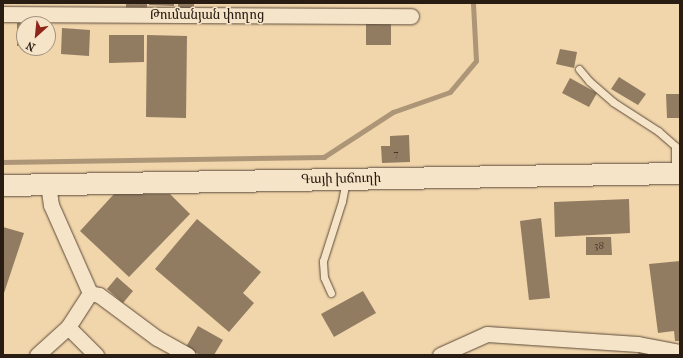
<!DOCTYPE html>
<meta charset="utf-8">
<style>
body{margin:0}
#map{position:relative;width:683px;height:358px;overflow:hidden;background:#f1d5ab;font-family:"IM FELL French Canon","Noto Serif Armenian",serif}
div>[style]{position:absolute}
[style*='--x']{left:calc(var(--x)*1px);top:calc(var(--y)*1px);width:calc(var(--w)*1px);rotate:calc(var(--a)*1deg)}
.stream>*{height:4.5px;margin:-2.25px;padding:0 2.25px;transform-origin:2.25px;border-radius:2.25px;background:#ad9677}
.building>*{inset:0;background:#917c62}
.roads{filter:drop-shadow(0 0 1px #5b4a39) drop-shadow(0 0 1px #5b4a39)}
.service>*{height:7px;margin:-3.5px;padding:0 3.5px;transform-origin:3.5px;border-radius:3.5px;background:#f6e4c8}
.minor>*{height:15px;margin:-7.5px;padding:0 7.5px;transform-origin:7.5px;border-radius:7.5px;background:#f6e4c8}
.secondary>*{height:21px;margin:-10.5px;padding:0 10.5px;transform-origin:10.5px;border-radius:10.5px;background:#f6e4c8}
span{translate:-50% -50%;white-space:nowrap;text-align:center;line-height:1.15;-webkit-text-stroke:3px #f6e4c8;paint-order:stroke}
.number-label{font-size:11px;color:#433427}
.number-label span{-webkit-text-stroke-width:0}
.street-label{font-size:13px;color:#291c13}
.frame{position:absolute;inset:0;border:4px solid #291c13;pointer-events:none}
.north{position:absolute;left:16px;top:16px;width:40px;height:40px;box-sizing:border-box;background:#f6e4c8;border:1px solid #a49480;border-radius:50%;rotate:207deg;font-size:11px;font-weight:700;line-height:16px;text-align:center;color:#291c13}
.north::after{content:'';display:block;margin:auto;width:14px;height:18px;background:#8f2418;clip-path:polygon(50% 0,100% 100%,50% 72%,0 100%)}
</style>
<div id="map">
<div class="stream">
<i style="--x:3;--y:162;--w:321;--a:-0.9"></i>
<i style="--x:324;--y:157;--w:82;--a:-33.1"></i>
<i style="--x:393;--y:112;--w:60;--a:-19.3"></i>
<i style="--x:450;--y:92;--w:40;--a:-50"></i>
<i style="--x:476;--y:61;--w:58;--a:-93"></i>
</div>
<div class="building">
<i style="clip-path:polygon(126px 3px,147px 3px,147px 9px,126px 9px)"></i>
<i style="clip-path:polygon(149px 3px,174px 3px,174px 6px,149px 5px)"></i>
<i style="clip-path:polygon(178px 3px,194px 3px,194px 9px,178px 9px)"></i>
<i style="clip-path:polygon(17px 23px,24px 23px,24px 46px,17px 46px)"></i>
<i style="clip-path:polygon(366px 23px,391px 23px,391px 45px,366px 45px)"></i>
<i style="clip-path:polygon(48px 24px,52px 24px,52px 47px,48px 47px)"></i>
<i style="clip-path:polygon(62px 28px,90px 30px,89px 56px,61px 54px)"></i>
<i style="clip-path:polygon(109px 35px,144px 35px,144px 62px,109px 63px)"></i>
<i style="clip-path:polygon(147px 35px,187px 36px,186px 118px,146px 117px)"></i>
<i style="clip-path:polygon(560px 49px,577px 52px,574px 68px,556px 64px)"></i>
<i style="clip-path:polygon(619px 77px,646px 94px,638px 105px,611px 89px)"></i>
<i style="clip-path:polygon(570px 78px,597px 93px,589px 107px,562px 93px)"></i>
<i style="clip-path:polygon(666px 94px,680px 94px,680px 118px,667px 118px)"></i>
<i style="clip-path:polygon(409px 135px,410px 162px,382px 163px,381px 146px,390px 146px,390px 136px)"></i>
<i style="clip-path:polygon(114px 194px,170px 194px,190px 214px,129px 277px,80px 231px)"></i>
<i style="clip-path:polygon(629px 199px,630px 233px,555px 237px,554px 202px)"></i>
<i style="clip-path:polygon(541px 218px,550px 298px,529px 300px,520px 221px)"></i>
<i style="clip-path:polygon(197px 219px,261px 272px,243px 293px,254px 303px,229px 332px,155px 269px)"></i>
<i style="clip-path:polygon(3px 227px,24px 233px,3px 296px)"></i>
<i style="clip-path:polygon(586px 237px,611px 237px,612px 255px,586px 255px)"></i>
<i style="clip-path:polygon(680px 261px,680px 341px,675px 341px,674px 331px,658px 333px,649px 264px)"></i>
<i style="clip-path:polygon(117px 277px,133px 291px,123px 303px,107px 289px)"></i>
<i style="clip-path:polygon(363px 291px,376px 313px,334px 337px,321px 314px)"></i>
<i style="clip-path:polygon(198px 326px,223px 340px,214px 355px,200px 355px,186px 347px)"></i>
<i style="clip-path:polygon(639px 351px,659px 355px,638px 355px)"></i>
</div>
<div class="roads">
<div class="service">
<i style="--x:579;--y:69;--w:16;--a:50"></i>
<i style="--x:589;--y:81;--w:32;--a:41"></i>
<i style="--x:613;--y:102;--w:54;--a:32.8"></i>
<i style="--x:658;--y:131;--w:23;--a:41"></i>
<i style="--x:675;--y:146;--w:24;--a:90"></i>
<i style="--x:331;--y:293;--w:17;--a:-114"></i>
<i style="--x:324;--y:277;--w:16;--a:-94"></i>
<i style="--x:323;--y:261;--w:63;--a:-72.4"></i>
<i style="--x:342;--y:201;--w:20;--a:-79"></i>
</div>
<div class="minor">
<i style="--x:3;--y:14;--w:408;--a:0.3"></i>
<i style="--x:48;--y:184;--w:21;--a:82"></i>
<i style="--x:51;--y:205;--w:96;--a:66.1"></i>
<i style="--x:90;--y:293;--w:9;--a:13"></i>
<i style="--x:99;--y:295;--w:72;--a:36.6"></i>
<i style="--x:157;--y:338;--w:35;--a:29"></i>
<i style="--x:90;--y:293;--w:40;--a:122.9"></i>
<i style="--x:68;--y:327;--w:40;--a:45"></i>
<i style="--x:37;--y:355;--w:42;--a:-42.1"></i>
<i style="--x:440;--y:355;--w:51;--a:-24.1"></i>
<i style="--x:487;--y:334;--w:151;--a:3.8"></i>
<i style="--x:638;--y:344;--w:43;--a:10.8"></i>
</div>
<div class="secondary">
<i style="--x:3;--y:185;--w:677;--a:-1.02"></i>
</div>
</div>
<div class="number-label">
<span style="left:396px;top:154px">7</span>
<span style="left:599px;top:246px">38</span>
</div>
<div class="street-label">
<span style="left:207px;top:15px">Թումանյան փողոց</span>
<span style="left:341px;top:179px;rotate:-1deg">Գայի խճուղի</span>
</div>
<div class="frame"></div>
<div class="north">N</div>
</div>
